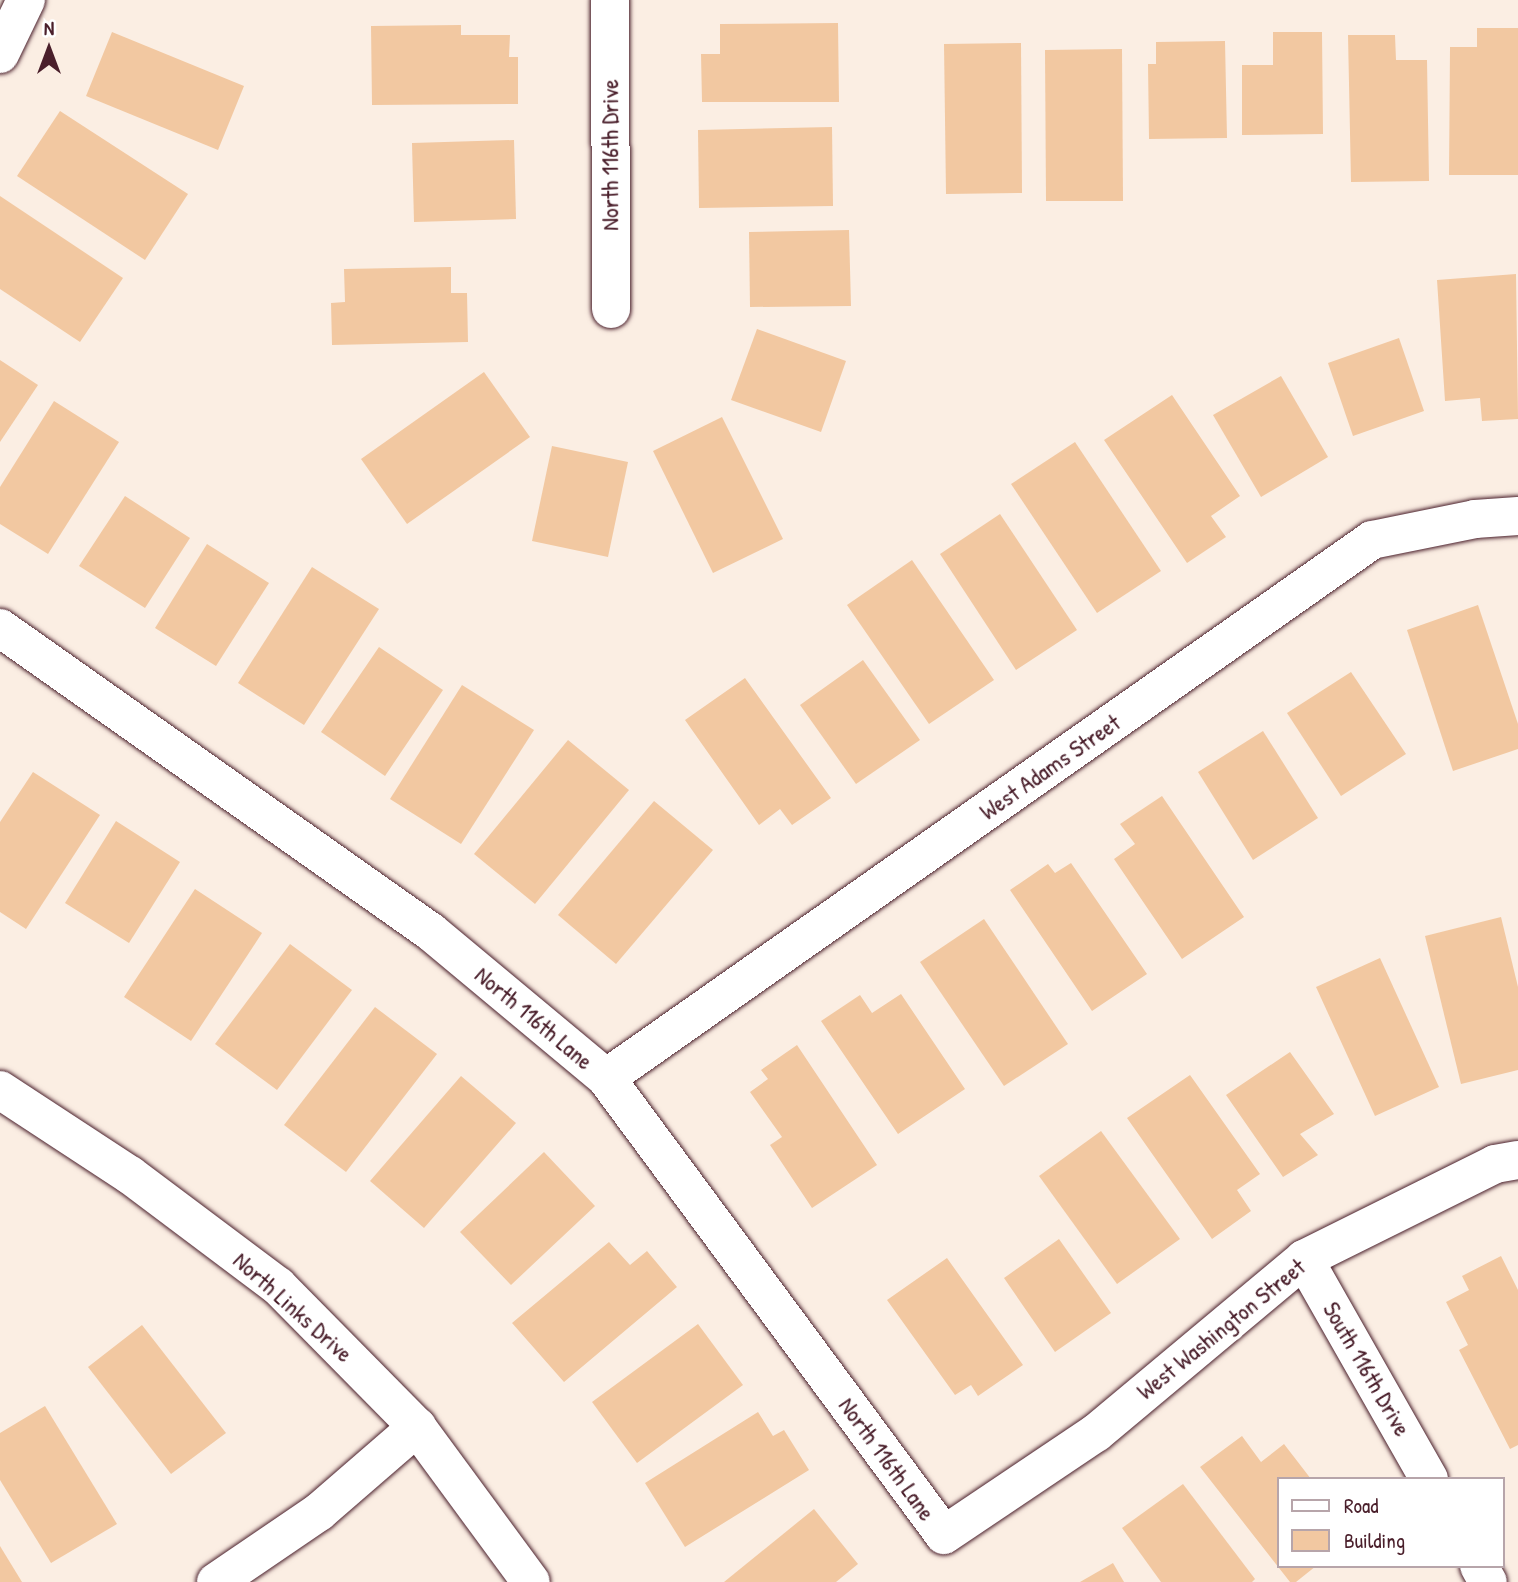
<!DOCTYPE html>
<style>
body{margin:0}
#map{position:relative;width:1518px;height:1582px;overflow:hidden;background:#fbeee3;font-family:"Patrick Hand",sans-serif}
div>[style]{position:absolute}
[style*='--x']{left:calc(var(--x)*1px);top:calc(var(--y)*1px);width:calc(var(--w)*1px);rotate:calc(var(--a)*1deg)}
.building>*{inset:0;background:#f2c8a1}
.roads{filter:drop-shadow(0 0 2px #4a1f2b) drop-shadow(0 0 2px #4a1f2b)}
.minor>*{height:38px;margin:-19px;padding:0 19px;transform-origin:19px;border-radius:19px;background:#fff}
.tertiary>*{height:38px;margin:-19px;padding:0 19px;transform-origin:19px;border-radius:19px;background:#fff}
span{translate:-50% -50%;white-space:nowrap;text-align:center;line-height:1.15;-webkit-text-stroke:7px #fff;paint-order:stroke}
.street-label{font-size:24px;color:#4a1f2b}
.legend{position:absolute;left:1277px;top:1477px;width:228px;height:91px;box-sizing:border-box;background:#fff;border:2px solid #b7a5aa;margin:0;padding:9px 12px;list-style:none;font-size:21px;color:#4a1f2b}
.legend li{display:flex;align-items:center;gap:14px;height:35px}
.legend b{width:35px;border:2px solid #b7a5aa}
.north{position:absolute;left:14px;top:14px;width:70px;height:70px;-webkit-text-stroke:5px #fff;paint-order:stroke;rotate:0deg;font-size:19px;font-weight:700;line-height:28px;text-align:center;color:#4a1f2b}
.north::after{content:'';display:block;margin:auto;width:24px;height:32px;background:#4a1f2b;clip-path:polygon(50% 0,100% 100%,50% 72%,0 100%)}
</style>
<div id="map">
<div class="building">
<i style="clip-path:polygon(838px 23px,839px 102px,702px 102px,701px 54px,720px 54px,720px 24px)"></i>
<i style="clip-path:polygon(461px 25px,461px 35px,510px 35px,509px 57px,518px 57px,518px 104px,372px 105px,371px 26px)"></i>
<i style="clip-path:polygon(1477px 28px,1518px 28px,1518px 175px,1449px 175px,1450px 47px,1477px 47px)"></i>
<i style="clip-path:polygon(112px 32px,244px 86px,218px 150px,86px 96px)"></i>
<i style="clip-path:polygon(1273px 32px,1322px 32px,1323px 134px,1242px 135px,1242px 65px,1273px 65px)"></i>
<i style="clip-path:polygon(1348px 35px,1395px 35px,1396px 60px,1427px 60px,1429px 181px,1351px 182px)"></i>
<i style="clip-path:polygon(1225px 41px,1227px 138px,1149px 139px,1148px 64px,1156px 64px,1156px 42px)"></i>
<i style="clip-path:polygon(1021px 43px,1022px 193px,946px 194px,944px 44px)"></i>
<i style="clip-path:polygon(1122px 49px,1123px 201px,1046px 201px,1045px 50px)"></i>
<i style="clip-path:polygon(60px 111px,188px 194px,145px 260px,17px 176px)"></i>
<i style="clip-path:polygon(832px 127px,833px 206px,699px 208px,698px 130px)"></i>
<i style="clip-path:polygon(514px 140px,516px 219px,414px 222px,412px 143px)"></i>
<i style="clip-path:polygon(0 196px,123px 278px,80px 342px,0 289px)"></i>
<i style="clip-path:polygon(849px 230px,851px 306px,750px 307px,749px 232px)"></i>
<i style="clip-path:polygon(451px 267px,451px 293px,467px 293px,468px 342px,332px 345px,331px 303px,345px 302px,344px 269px)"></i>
<i style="clip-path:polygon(1516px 274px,1518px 419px,1482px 421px,1480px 398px,1445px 401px,1437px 280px)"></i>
<i style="clip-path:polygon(757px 329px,846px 361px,821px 432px,731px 400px)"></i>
<i style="clip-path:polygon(1399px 338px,1424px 411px,1353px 436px,1328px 363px)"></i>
<i style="clip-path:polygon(0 360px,38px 385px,0 442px)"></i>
<i style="clip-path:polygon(484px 372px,530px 437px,407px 524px,361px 459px)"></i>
<i style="clip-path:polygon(1281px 376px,1328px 457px,1261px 497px,1213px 415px)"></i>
<i style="clip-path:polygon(1172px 395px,1240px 496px,1211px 516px,1226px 537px,1187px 563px,1104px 440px)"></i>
<i style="clip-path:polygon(54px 401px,119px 442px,48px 554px,0 524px,0 487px)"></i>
<i style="clip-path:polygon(722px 417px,783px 539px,713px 573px,653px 451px)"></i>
<i style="clip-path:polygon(1075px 442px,1161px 571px,1097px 613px,1011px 484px)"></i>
<i style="clip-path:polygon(552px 446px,628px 462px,608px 557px,532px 541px)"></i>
<i style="clip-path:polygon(125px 496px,190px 538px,145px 608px,79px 566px)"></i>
<i style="clip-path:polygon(1000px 514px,1077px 630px,1016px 670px,940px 554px)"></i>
<i style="clip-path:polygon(207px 544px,269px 583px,216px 666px,155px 628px)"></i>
<i style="clip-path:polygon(912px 560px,994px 680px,929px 724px,847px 605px)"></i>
<i style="clip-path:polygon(312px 567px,379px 609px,304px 725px,238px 683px)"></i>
<i style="clip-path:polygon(1478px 605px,1518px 724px,1518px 749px,1453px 771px,1407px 630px)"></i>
<i style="clip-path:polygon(379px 647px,443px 690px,385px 776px,321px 732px)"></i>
<i style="clip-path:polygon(863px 660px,920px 740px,856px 784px,800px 705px)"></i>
<i style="clip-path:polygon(1351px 672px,1406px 754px,1341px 796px,1287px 713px)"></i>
<i style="clip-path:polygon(745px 678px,831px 798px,792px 825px,780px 809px,759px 825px,685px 720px)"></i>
<i style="clip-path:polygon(462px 685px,534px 730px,461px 844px,390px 799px)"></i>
<i style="clip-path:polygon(1263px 731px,1318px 818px,1253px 860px,1198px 772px)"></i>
<i style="clip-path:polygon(568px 740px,629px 790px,535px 904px,474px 854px)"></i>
<i style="clip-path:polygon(33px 772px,100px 815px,26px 929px,0 912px,0 822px)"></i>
<i style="clip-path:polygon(1162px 796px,1244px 917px,1182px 959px,1114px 859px,1135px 844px,1120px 824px)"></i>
<i style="clip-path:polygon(654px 801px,713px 850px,616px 964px,558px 915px)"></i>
<i style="clip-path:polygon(116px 821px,180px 862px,129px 943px,65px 903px)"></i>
<i style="clip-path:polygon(1071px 863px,1147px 974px,1092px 1011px,1010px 890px,1048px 864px,1055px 873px)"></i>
<i style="clip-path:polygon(195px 889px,262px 933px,191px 1041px,124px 997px)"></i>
<i style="clip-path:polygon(1501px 917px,1518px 987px,1518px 1070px,1461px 1084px,1425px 936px)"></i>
<i style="clip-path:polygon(984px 919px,1068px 1044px,1004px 1086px,920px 962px)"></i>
<i style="clip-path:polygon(290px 944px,352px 990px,277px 1090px,215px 1044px)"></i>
<i style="clip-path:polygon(1380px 958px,1439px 1087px,1375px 1116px,1316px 987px)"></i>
<i style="clip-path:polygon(901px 994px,965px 1089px,898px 1134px,821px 1021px,860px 995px,872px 1013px)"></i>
<i style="clip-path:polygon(375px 1007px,437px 1054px,346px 1172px,284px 1125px)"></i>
<i style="clip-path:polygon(797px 1045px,877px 1165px,812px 1208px,770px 1145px,782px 1137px,750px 1092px,768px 1079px,761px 1070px)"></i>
<i style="clip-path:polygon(1290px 1052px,1334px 1114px,1300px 1134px,1318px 1155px,1283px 1177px,1226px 1095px)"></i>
<i style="clip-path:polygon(1190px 1075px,1260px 1174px,1237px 1190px,1251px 1211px,1212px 1239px,1127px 1118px)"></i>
<i style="clip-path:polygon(461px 1076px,516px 1123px,424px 1228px,370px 1181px)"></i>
<i style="clip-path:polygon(1101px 1131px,1180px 1239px,1117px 1284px,1039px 1176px)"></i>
<i style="clip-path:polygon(544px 1152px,595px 1206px,511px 1285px,460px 1232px)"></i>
<i style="clip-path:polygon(1059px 1239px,1111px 1313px,1055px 1352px,1004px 1278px)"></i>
<i style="clip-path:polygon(609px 1242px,630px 1265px,647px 1251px,677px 1287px,564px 1382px,512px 1323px)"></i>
<i style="clip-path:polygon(1501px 1256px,1518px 1290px,1518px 1445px,1510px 1449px,1459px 1350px,1468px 1345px,1446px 1302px,1469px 1290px,1462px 1276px)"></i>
<i style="clip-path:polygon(947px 1258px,1023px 1365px,978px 1396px,971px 1385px,955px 1395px,887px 1300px)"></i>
<i style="clip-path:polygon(698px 1324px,743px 1385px,637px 1463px,592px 1402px)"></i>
<i style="clip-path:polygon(142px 1325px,226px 1433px,171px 1474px,88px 1367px)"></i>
<i style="clip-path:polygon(45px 1406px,117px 1524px,51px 1563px,0 1480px,0 1433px)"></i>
<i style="clip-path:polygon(758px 1412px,773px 1436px,784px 1430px,809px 1470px,685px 1547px,645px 1483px)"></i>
<i style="clip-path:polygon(1242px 1436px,1261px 1462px,1284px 1444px,1311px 1479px,1278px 1479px,1278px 1566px,1316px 1566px,1296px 1582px,1290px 1582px,1200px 1467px)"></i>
<i style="clip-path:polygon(1183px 1484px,1255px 1579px,1252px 1582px,1161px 1582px,1122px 1528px)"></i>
<i style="clip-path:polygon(814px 1509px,858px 1564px,836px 1582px,724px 1582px)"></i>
<i style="clip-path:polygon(0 1546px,22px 1582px,0 1582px)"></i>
<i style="clip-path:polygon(1113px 1563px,1124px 1582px,1080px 1582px)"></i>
</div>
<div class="roads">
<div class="minor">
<i style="--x:610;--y:0;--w:309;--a:89.8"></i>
<i style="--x:0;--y:54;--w:60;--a:-64.3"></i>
<i style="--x:0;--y:628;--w:527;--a:35.2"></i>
<i style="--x:431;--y:932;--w:228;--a:39.8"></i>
<i style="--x:606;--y:1078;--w:568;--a:53.51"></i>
<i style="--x:944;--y:1535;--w:183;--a:-33.9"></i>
<i style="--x:1096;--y:1433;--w:271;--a:-39.9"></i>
<i style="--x:1304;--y:1259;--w:213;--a:-26.4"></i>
<i style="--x:1495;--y:1164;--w:23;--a:-10"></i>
<i style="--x:606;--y:1078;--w:936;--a:-35.08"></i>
<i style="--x:1372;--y:540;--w:105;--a:-11.5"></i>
<i style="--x:1475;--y:519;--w:43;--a:-4"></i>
<i style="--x:1304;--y:1259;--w:253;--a:60.4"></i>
<i style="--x:1479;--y:1566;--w:18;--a:61"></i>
<i style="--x:216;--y:1582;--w:125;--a:-34.2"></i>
<i style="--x:319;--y:1512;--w:130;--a:-40.9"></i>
</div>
<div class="tertiary">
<i style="--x:0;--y:1090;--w:155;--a:33.2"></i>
<i style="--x:130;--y:1175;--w:185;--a:36.9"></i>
<i style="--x:278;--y:1286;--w:198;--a:45.4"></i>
<i style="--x:417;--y:1427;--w:192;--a:53.7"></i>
</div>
</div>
<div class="street-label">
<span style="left:610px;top:155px;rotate:-90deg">North 116th Drive</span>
<span style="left:1050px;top:767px;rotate:-35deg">West Adams Street</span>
<span style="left:534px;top:1018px;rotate:40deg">North 116th Lane</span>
<span style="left:293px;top:1307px;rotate:42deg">North Links Drive</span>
<span style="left:1221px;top:1329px;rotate:-39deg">West Washington Street</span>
<span style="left:1367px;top:1369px;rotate:60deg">South 116th Drive</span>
<span style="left:887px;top:1459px;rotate:54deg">North 116th Lane</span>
</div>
<ul class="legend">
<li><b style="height:9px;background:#fff"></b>Road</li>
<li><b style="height:19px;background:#f2c8a1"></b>Building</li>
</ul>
<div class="north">N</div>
</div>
